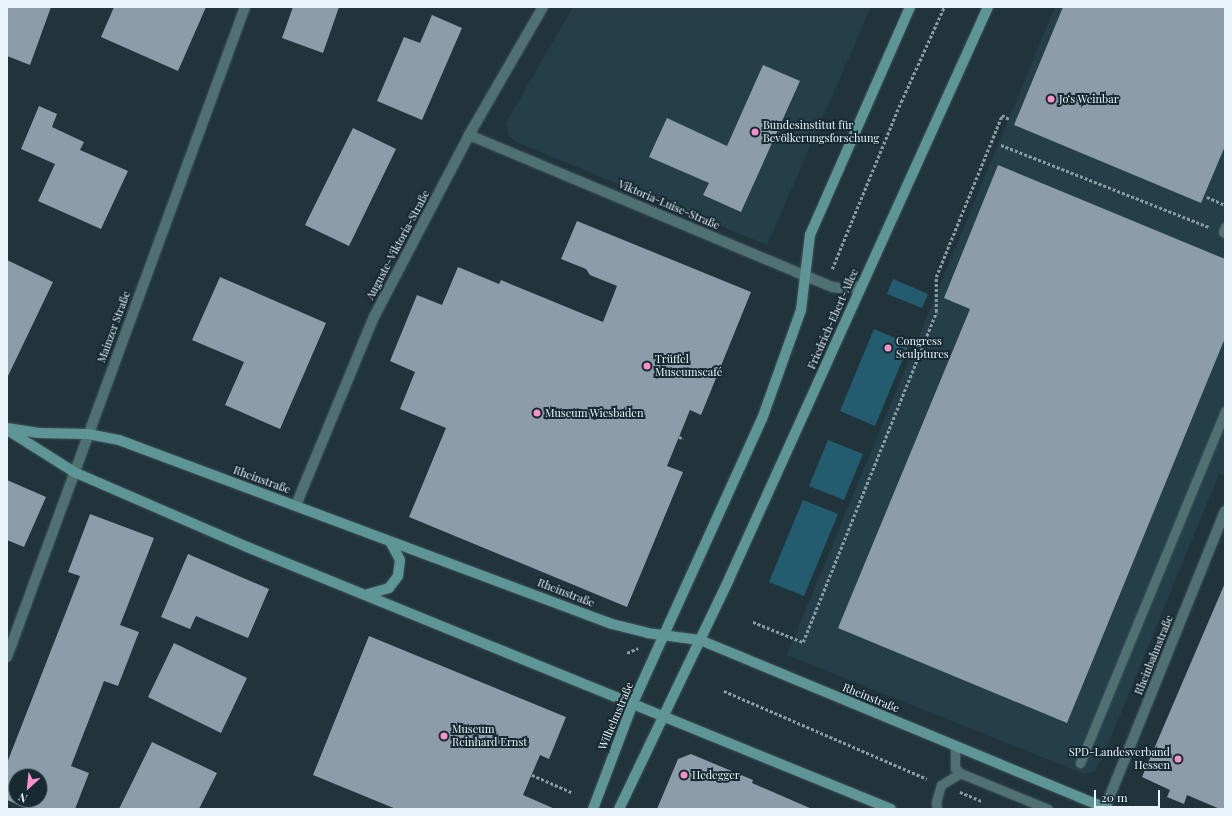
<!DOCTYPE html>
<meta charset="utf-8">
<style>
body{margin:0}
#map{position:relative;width:1232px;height:816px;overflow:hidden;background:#21343b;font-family:"Playfair Display",serif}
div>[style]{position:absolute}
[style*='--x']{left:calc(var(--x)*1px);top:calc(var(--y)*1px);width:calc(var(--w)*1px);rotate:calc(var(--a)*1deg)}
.built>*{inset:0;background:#243f49}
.green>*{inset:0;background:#225c6e}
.building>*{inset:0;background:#8d9caa}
.path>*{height:2.5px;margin-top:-1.25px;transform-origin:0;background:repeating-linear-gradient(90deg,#8c9ba1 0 3px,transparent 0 5px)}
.roads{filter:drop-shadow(0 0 1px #41535a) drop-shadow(0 0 1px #41535a)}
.lane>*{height:9px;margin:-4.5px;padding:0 4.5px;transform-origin:4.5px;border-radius:4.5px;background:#4f7172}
.street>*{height:10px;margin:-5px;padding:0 5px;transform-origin:5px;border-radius:5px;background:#4f7172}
.secondary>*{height:10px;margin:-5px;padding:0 5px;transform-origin:5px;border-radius:5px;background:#5e9596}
.dots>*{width:11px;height:11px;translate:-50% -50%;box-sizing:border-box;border:2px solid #172a31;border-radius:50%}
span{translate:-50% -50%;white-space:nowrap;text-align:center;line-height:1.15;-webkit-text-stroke:4px #172a31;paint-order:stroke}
.poi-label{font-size:11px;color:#eaf5fa}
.left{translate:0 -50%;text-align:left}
.right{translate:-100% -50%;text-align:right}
.street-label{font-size:11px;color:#eaf5fa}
.frame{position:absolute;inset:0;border:8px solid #eaf5fa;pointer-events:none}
.north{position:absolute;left:8px;top:768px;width:40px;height:40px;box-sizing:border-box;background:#172a31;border:1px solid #6b7b81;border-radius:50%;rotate:207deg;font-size:11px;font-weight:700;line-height:16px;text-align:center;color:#eaf5fa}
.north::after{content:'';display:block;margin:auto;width:14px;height:18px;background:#f890cb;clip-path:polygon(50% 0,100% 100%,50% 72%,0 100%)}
.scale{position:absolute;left:1094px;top:790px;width:66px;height:18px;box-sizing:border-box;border:2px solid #eaf5fa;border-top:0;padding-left:5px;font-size:12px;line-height:14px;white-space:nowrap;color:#eaf5fa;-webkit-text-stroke:3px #172a31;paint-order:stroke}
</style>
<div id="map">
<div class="built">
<i style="clip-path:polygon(573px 7px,871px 7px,767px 245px,516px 142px,509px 136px,506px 123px)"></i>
<i style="clip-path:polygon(1055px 7px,1225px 7px,1225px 476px,1219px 474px,1102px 759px,1095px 771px,1084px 774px,787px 655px)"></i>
</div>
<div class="green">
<i style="clip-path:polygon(893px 279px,928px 294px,922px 308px,887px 294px)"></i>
<i style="clip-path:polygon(874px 329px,909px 344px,875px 426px,840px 411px)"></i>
<i style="clip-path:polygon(828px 440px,863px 454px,844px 500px,809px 486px)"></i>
<i style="clip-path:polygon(803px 500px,838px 514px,804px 596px,769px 582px)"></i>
</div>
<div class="building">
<i style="clip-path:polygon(7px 7px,51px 7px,30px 65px,7px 56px)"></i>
<i style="clip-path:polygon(114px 7px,206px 7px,178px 71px,101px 37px)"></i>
<i style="clip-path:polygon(293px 7px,339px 7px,323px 53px,282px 38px)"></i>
<i style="clip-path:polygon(1063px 7px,1225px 7px,1225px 146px,1201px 203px,1014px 125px)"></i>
<i style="clip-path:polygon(432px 15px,462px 28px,422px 120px,377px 101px,404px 37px,420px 43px)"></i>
<i style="clip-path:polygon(763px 65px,800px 81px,741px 212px,703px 195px,709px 183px,649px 157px,667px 118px,727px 146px)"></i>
<i style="clip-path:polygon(39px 106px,57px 114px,52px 127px,84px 142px,80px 150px,128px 171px,101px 229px,38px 201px,55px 164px,21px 149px)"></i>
<i style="clip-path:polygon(353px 128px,396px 149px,349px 246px,305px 225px)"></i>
<i style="clip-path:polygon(998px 165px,1225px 259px,1225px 338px,1067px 723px,838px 628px,970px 309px,944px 298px)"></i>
<i style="clip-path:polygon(577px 221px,751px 292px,701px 415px,690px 410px,667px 466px,683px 472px,627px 607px,409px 517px,446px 428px,400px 409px,415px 372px,390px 361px,417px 295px,442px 305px,458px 267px,499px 284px,501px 280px,603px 322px,617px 286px,590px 275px,586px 269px,561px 259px)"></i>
<i style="clip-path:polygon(7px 260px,53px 282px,7px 378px)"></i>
<i style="clip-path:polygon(220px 277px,326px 323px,280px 429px,225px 405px,244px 362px,192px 340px)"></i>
<i style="clip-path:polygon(7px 480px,46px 497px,24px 547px,7px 540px)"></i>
<i style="clip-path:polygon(evenodd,90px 514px,154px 538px,120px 625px,139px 632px,118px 686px,104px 681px,71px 766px,89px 773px,75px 809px,29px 809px,7px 800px,7px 763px,80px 576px,68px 572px,90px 514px,16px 776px,40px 776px,40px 800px,16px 800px,16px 776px)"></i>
<i style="clip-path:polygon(188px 554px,269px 589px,248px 638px,196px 616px,190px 629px,161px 617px)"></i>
<i style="clip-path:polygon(1225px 583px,1225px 809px,1220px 809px,1187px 795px,1184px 804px,1167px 797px,1170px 790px,1142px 777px)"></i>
<i style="clip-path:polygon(369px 636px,566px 717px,549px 759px,540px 755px,523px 795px,555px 809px,396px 809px,313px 775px)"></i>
<i style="clip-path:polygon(174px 643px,247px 678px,221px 733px,148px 697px)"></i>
<i style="clip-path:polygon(152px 742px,217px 773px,199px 809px,119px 809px)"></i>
<i style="clip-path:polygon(691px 754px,753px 780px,752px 783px,812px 809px,657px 809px,678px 759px)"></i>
</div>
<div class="path">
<i style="--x:1001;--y:145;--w:224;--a:21.5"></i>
<i style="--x:1207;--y:197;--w:20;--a:24"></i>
<i style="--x:832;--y:269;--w:181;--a:-67.6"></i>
<i style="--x:901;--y:102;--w:104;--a:-65.6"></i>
<i style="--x:679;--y:437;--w:5;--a:22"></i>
<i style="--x:753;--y:622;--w:54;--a:21.8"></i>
<i style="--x:803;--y:642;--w:356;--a:-68"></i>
<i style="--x:936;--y:312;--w:35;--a:-90"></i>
<i style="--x:936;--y:277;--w:175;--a:-67.8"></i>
<i style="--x:1002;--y:115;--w:10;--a:29"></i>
<i style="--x:627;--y:653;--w:12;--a:-24"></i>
<i style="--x:724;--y:691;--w:221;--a:23.4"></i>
<i style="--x:532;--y:775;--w:43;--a:23.6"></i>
<i style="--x:960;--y:792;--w:23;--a:23"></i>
</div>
<div class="roads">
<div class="lane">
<i style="--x:1225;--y:227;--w:5;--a:112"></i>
<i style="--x:1223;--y:232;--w:2;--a:27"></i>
<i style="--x:955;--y:746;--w:22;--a:90"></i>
<i style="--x:955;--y:768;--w:7;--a:45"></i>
<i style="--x:960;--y:773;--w:95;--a:22.2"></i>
<i style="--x:1080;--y:763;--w:381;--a:-67.6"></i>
<i style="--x:937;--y:809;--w:7;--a:-98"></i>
<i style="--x:936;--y:802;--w:18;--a:-74"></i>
<i style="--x:941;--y:785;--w:22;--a:-32"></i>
</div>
<div class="street">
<i style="--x:469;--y:135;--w:394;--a:22.7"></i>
<i style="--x:833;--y:287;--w:12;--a:9"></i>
<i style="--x:845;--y:289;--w:16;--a:-11"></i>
<i style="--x:296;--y:505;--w:204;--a:-67.5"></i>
<i style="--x:374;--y:317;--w:205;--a:-62.4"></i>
<i style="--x:469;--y:135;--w:148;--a:-60"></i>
<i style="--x:7;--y:657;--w:692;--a:-69.89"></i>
<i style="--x:1105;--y:808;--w:320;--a:-68"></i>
</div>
<div class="secondary">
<i style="--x:7;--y:428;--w:32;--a:9"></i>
<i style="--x:39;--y:433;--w:49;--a:1.2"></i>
<i style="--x:88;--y:434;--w:32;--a:11"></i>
<i style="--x:119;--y:440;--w:526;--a:20.47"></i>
<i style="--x:612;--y:624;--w:36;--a:14"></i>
<i style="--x:647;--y:633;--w:53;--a:7.5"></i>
<i style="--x:700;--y:640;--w:442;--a:22.5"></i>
<i style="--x:9;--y:431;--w:77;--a:32.2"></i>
<i style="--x:74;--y:472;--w:189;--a:23.4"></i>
<i style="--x:247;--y:547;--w:695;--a:22.14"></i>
<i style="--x:368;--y:594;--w:22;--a:-16"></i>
<i style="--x:389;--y:588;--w:15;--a:-53"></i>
<i style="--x:398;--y:576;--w:16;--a:-83"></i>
<i style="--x:400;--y:560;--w:21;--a:-118"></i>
<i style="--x:593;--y:809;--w:113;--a:-69.3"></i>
<i style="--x:633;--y:703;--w:312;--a:-65.6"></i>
<i style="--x:762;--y:419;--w:116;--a:-70.3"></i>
<i style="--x:801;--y:310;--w:76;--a:-83.2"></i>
<i style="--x:810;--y:235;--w:249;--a:-66.3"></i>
<i style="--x:619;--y:809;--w:255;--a:-64.4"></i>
<i style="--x:729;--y:579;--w:628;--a:-65.64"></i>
</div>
</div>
<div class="dots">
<i style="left:1051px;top:99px;background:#f890cb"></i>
<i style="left:755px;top:132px;background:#f890cb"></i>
<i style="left:888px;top:348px;background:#f890cb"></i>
<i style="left:647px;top:366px;background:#f890cb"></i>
<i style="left:537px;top:413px;background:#f890cb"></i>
<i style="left:444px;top:736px;background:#f890cb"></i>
<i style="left:1178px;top:759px;background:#f890cb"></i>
<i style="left:684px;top:775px;background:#f890cb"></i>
</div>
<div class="poi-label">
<span class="left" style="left:1059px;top:99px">Jo‘s Weinbar</span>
<span class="left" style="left:763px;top:132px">Bundesinstitut für<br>Bevölkerungsforschung</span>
<span class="left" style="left:896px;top:348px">Congress<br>Sculptures</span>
<span class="left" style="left:655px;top:366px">Trüffel<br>Museumscafé</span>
<span class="left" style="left:545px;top:413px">Museum Wiesbaden</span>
<span class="left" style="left:452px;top:736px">Museum<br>Reinhard Ernst</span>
<span class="right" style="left:1170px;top:759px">SPD-Landesverband<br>Hessen</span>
<span class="left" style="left:692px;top:775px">Hedegger</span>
</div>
<div class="street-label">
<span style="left:669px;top:205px;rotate:23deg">Viktoria-Luise-Straße</span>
<span style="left:398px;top:245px;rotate:-62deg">Auguste-Viktoria-Straße</span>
<span style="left:833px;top:319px;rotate:-66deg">Friedrich-Ebert-Allee</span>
<span style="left:114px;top:327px;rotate:-70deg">Mainzer Straße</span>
<span style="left:262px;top:480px;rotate:20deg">Rheinstraße</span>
<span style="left:566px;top:593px;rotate:21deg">Rheinstraße</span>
<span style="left:1154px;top:655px;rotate:-68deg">Rheinbahnstraße</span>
<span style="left:871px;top:698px;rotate:22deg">Rheinstraße</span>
<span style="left:616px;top:716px;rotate:-67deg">Wilhelmstraße</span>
</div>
<div class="frame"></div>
<div class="north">N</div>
<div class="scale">20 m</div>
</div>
